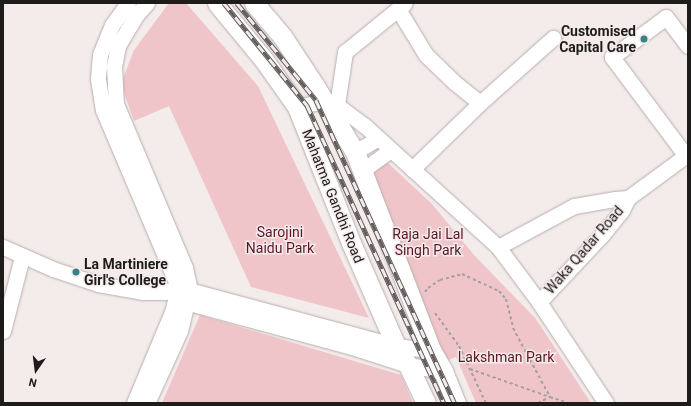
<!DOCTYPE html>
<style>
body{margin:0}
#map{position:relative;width:691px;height:406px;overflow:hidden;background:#f4ebeb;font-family:Roboto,sans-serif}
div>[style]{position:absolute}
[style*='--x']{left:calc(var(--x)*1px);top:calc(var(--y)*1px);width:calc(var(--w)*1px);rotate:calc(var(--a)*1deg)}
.green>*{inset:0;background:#efc5c9}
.path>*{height:2px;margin-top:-1px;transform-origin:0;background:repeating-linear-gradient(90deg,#a69f9f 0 3px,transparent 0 6px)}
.roads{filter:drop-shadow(0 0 1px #b6adae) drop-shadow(0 0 1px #b6adae)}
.minor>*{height:15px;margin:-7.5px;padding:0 7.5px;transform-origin:7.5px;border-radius:7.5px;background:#fff}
.major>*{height:19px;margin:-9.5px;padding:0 9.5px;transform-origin:9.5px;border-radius:9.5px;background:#fff}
.rail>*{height:4.5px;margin-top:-2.25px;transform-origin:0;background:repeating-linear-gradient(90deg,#f4ebeb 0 9px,#635e5e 0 18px);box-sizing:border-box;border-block:1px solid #635e5e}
.dots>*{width:11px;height:11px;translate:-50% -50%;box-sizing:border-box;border:2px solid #f4ebeb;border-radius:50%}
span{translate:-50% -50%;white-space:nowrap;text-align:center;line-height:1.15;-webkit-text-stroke:3px #f4ebeb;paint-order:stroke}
.poi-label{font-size:14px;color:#1e1b1b;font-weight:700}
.right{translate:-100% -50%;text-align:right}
.left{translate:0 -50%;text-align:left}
.street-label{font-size:14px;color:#1e1b1b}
.park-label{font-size:14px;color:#5b1525}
.frame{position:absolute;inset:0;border:4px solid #1e1b1b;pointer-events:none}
.north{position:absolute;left:16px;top:350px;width:40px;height:40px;-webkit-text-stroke:3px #f4ebeb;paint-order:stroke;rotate:194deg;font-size:11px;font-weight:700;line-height:16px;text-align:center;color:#1e1b1b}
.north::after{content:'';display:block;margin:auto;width:14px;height:18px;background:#1e1b1b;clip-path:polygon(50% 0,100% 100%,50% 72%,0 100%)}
</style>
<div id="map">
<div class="green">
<i style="clip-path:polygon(169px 3px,186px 3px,258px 86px,369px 318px,251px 287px,169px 106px,134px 121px,121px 84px,134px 50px)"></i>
<i style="clip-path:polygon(387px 162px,432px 204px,474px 255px,536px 319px,591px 403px,476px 403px,456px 357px,445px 361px,412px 280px,372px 170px)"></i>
<i style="clip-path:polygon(200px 315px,401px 375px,413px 403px,162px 403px)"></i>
</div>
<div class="path">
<i style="--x:425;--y:292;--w:5;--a:-53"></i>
<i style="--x:428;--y:288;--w:14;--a:-34"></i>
<i style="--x:440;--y:280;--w:23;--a:-15"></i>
<i style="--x:462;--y:274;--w:41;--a:24.7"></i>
<i style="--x:499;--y:291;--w:11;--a:49"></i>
<i style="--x:506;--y:299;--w:30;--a:76"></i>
<i style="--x:513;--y:328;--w:78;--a:61.8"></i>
<i style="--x:550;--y:397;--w:19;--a:18"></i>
<i style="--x:435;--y:313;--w:41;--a:54"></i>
<i style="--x:459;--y:346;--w:63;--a:64.7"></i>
<i style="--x:470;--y:369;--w:85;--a:19.3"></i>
<i style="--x:538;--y:403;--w:13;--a:-27"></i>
</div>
<div class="roads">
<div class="minor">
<i style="--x:128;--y:3;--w:27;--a:126"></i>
<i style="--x:112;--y:25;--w:32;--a:112"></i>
<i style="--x:100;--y:55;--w:24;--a:95"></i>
<i style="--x:98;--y:79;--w:31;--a:81"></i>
<i style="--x:103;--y:110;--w:192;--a:67"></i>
<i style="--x:178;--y:287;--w:26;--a:103"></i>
<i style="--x:172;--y:312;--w:99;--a:112.7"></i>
<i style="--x:147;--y:3;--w:15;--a:132"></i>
<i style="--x:137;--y:14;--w:37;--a:121"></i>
<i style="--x:118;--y:46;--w:20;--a:101"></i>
<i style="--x:114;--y:66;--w:38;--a:87"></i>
<i style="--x:116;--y:104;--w:177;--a:67.1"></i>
<i style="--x:185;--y:267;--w:24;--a:78"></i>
<i style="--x:190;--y:290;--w:42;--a:103.7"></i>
<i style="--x:180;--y:331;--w:79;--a:114.6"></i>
<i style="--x:398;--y:9;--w:54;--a:58.7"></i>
<i style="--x:426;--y:55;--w:39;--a:44"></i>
<i style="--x:454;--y:82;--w:33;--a:39"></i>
<i style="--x:480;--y:103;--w:98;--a:-41.7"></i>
<i style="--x:337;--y:105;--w:54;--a:-81.4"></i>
<i style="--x:345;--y:52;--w:77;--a:-39.2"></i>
<i style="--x:297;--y:107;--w:28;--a:-13"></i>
<i style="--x:324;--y:101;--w:14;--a:17"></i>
<i style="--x:337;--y:105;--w:34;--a:37"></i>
<i style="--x:364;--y:125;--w:181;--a:42.3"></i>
<i style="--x:498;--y:247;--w:69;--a:53.3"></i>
<i style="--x:539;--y:302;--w:121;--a:56.4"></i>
<i style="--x:355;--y:152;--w:27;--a:-31"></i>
<i style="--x:686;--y:156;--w:124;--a:-126.8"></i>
<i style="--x:612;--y:57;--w:67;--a:-36.5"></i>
<i style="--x:666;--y:17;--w:36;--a:53"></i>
<i style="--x:412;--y:169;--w:95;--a:-44.1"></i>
<i style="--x:363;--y:170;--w:34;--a:-36"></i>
<i style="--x:3;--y:247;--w:55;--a:23.7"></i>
<i style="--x:53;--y:269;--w:47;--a:18.4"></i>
<i style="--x:98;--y:284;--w:46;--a:10.1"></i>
<i style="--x:143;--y:292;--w:22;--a:0"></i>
<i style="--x:165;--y:292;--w:14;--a:-21"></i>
<i style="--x:178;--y:287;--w:226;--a:15.1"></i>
<i style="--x:396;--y:346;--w:35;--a:7"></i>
<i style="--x:498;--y:247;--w:86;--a:-28.3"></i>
<i style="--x:574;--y:206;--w:42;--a:-9.7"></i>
<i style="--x:615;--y:199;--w:13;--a:-4"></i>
<i style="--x:178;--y:300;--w:180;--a:15.1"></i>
<i style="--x:352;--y:347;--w:59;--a:17.8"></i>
<i style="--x:408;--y:365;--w:36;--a:10"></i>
<i style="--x:539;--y:302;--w:92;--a:-46.8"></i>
<i style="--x:602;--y:235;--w:32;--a:-51"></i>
<i style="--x:622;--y:210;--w:13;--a:-63"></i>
<i style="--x:628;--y:198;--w:74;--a:-36.3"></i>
<i style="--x:3;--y:331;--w:76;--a:-75.6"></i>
</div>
<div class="major">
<i style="--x:217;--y:3;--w:74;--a:50.5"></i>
<i style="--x:264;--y:60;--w:57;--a:54.9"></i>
<i style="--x:297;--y:107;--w:146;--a:68.3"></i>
<i style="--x:351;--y:243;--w:112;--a:66.4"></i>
<i style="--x:396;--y:346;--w:22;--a:58"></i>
<i style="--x:408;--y:365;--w:42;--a:64.7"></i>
<i style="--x:254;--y:3;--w:43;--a:49.7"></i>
<i style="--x:282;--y:36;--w:60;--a:56.6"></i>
<i style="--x:315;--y:86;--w:77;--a:58.8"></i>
<i style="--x:355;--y:152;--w:212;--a:69"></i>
<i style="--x:431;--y:350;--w:24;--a:60"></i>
<i style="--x:443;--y:371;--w:35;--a:68"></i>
</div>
</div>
<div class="rail">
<i style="--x:224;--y:3;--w:132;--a:50.9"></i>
<i style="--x:307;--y:105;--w:328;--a:65.3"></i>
<i style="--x:237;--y:3;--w:125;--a:50.8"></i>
<i style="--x:316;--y:100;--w:333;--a:65.4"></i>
</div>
<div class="dots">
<i style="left:644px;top:39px;background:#388084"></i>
<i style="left:76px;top:272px;background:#388084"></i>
</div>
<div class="poi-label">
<span class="right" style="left:636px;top:39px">Customised<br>Capital Care</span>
<span class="left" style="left:84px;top:272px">La Martiniere<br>Girl's College</span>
</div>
<div class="street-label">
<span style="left:333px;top:196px;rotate:68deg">Mahatma Gandhi Road</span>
<span style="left:584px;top:250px;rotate:-49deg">Waka Qadar Road</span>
</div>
<div class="park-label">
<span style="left:280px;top:240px">Sarojini<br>Naidu Park</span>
<span style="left:428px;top:242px">Raja Jai Lal<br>Singh Park</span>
<span style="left:506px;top:357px">Lakshman Park</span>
</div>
<div class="frame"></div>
<div class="north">N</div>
</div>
